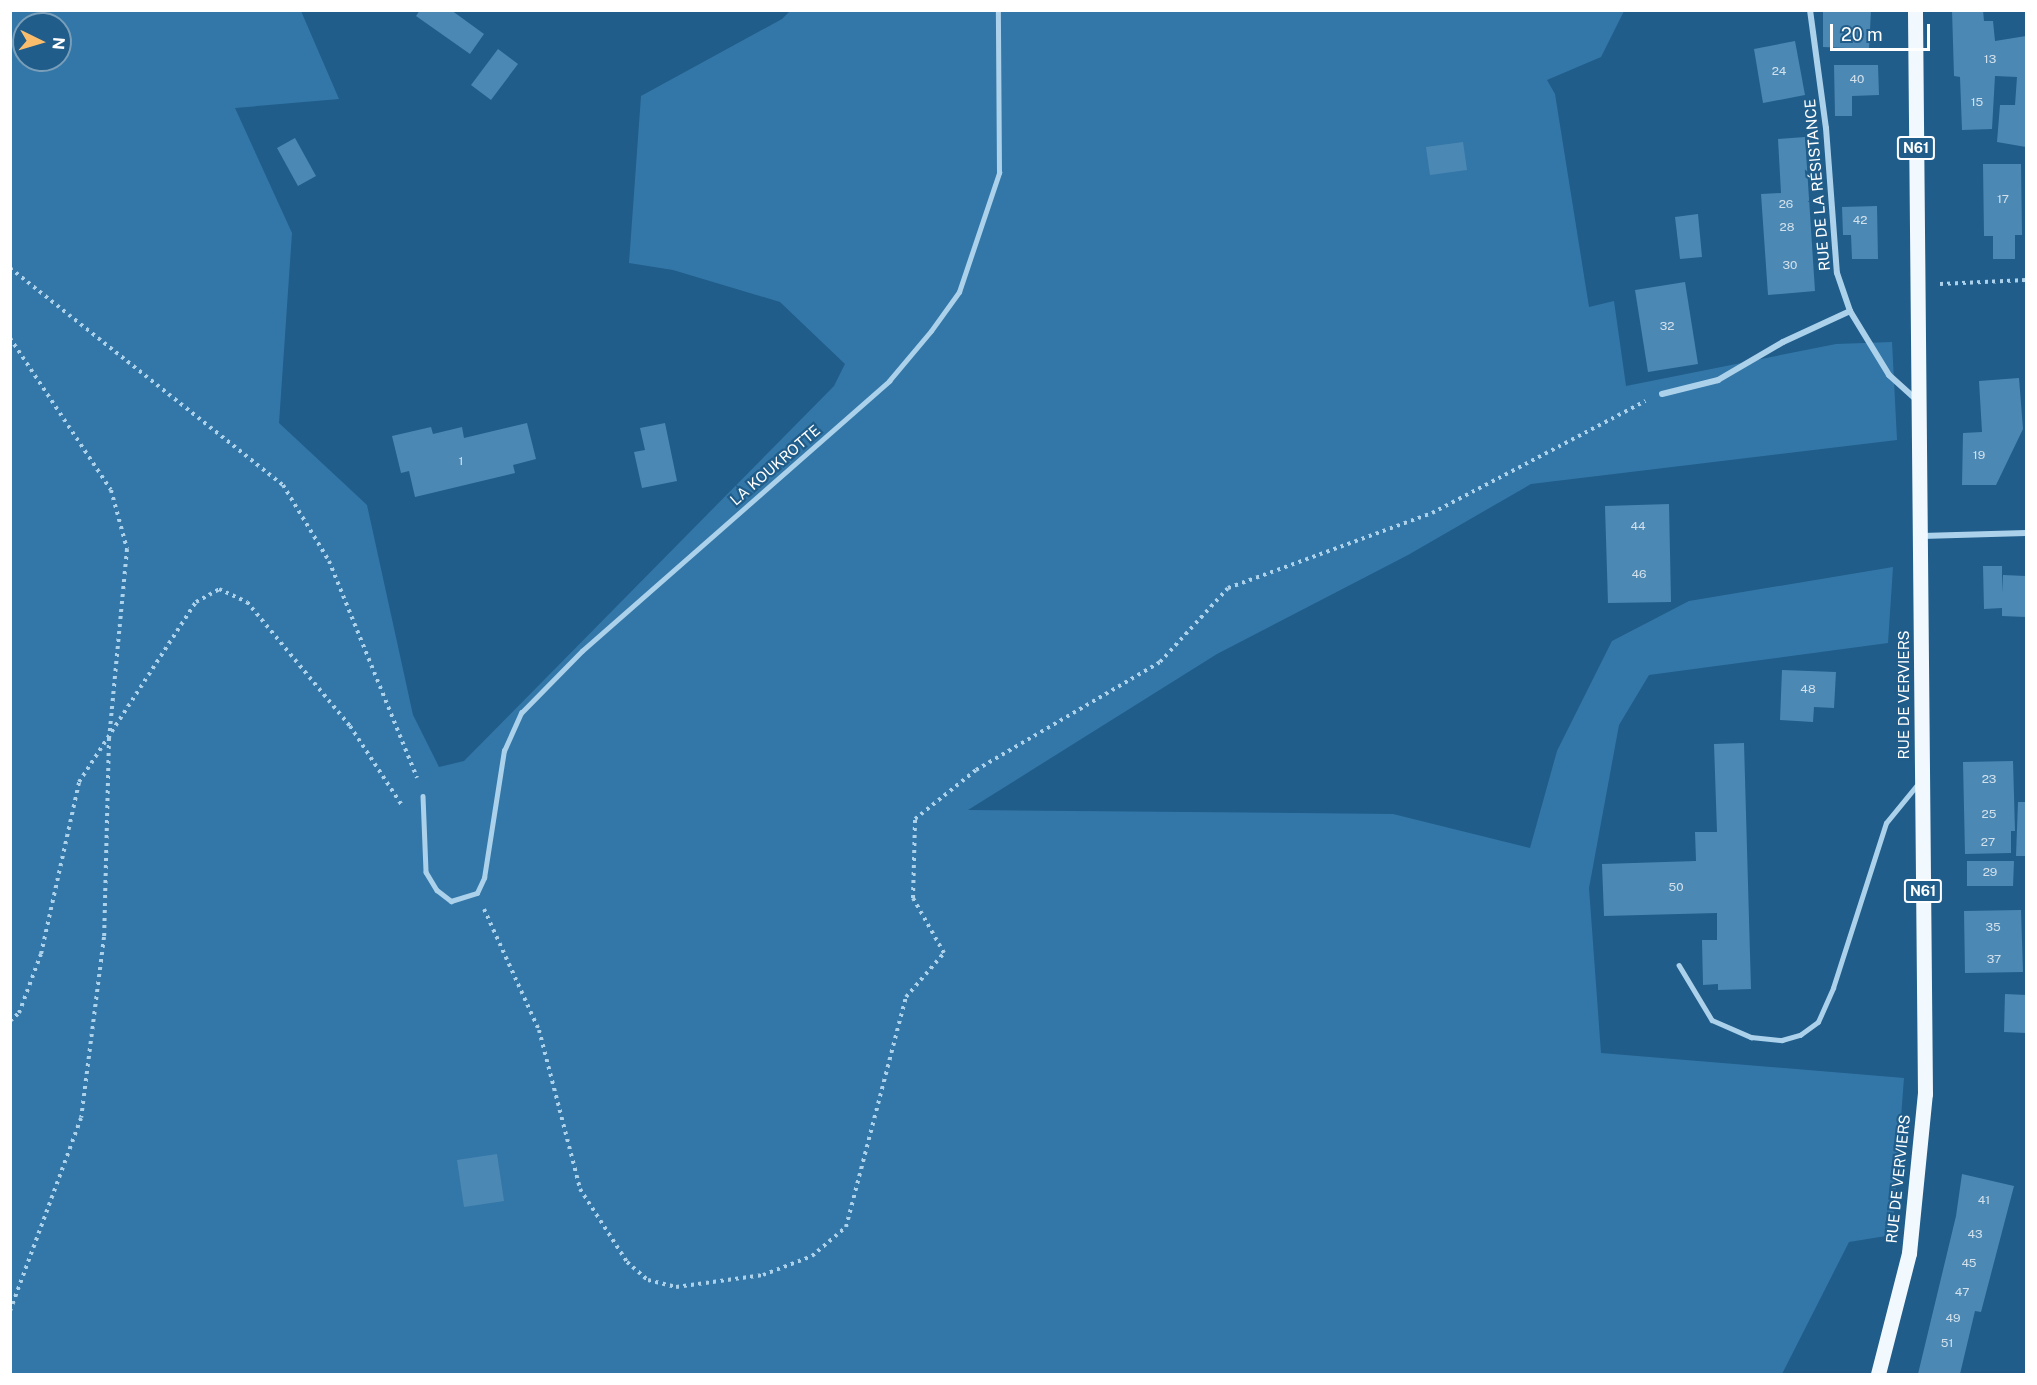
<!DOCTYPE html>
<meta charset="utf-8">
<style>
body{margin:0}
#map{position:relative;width:2037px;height:1385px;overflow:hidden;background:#205d8a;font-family:"Public Sans",sans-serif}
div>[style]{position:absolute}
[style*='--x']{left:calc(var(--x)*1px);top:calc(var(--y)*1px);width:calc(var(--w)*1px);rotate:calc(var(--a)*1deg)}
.green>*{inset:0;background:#3377a8}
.building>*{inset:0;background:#4c88b4}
.path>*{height:4px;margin-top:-2px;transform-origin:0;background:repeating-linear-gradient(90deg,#acd1eb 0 3px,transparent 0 7.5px)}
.lane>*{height:4.5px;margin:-2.25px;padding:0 2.25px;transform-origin:2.25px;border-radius:2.25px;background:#acd1eb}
.street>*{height:6px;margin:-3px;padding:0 3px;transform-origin:3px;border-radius:3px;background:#acd1eb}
.primary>*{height:15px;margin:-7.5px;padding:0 7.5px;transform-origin:7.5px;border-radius:7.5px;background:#f1f8fe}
span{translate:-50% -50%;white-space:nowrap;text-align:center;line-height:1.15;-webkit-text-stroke:4.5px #205d8a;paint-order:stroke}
.number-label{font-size:12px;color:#d2e1ec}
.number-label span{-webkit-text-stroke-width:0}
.shield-label span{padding:2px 4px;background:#205d8a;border:2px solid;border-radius:4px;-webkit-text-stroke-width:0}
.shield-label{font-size:14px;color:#fff;font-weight:700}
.street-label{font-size:15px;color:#fff}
.frame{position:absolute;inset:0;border:12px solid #fff;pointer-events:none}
.north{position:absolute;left:12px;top:12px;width:60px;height:60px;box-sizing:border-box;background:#205d8a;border:2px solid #799eb9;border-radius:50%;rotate:95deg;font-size:16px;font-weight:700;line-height:24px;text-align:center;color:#fff}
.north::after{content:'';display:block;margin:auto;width:21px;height:27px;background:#f9bd6c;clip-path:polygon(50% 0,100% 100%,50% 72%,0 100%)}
.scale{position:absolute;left:1830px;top:24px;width:100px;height:27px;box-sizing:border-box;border:3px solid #fff;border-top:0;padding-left:8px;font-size:18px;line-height:21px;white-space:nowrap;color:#fff;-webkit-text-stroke:4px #205d8a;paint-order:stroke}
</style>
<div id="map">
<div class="green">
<i style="clip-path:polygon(evenodd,10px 11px,301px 11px,339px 99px,235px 108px,292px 233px,279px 423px,367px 505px,413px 715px,439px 767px,464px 761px,834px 386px,845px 364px,780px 302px,673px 270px,629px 263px,641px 96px,782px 19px,790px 11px,1624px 11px,1601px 57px,1547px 80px,1555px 94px,1589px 307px,1614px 301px,1626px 386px,1836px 344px,1892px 342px,1897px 440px,1531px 484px,1408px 555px,1217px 654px,968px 810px,1393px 814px,1530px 848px,1557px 751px,1612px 641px,1689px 601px,1893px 567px,1888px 643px,1649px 675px,1619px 725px,1589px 888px,1601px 1053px,1904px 1078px,1892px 1235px,1849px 1242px,1782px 1374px,11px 1374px,10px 11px,24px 24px,60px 24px,60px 60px,24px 60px,24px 24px)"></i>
</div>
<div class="building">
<i style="clip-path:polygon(420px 10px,451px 10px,484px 34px,470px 54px,416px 16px)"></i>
<i style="clip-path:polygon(1823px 10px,1871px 10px,1869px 49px,1823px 47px)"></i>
<i style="clip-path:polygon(1952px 10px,1983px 10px,1984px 21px,1993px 21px,1995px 41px,2026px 36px,2026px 147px,1997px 142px,2000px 105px,2015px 105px,2017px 77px,1995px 76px,1992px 129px,1962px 130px,1960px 77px,1954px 76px)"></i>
<i style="clip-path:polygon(1795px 41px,1805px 95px,1763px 103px,1754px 49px)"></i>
<i style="clip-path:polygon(498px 49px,518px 64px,491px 100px,471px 85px)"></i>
<i style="clip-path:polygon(1834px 65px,1878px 65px,1879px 95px,1852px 96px,1852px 116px,1835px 116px)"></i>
<i style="clip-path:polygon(1805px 137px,1815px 291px,1768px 295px,1761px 194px,1781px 193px,1778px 139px)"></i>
<i style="clip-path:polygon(295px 138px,316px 176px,298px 186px,277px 148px)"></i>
<i style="clip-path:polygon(1463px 142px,1467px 170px,1430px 175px,1426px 147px)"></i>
<i style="clip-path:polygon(1983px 164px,2021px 164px,2022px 235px,2015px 235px,2015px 259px,1993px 259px,1993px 236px,1984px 236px)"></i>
<i style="clip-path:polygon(1877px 206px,1878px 259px,1852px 259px,1851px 235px,1843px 235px,1842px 207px)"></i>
<i style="clip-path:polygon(1698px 214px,1702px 257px,1680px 259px,1675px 217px)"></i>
<i style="clip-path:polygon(1685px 282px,1698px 364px,1648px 372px,1635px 290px)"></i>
<i style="clip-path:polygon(2019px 378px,2023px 429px,1996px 485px,1962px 485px,1963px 433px,1982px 432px,1979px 381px)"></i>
<i style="clip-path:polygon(527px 423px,536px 459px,513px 465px,515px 473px,415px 497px,409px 471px,401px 473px,392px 436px,431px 427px,433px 434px,462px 427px,464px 438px)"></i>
<i style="clip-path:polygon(665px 423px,677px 481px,642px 488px,634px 452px,645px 450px,640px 428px)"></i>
<i style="clip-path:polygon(1669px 504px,1671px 602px,1608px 603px,1605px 506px)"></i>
<i style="clip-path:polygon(1983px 566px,2002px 566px,2002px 593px,2003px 575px,2026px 576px,2026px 617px,2002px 616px,2002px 608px,1984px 609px)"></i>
<i style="clip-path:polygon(1782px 670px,1836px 672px,1834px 708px,1814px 707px,1813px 722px,1780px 720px)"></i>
<i style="clip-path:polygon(1744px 743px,1751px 989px,1718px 990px,1718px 984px,1703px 985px,1702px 940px,1717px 940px,1717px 913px,1604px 916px,1602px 864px,1696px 861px,1695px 832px,1717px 832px,1714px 744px)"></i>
<i style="clip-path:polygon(2013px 761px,2015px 831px,2011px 831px,2011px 853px,1965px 854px,1963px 762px)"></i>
<i style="clip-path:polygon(2018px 802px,2026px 802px,2026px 856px,2016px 856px)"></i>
<i style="clip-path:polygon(1967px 861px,2014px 861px,2013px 886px,1967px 886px)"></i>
<i style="clip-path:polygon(2021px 910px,2023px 972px,1965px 973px,1964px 911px)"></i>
<i style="clip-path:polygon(2005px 994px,2026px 995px,2026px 1033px,2004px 1032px)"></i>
<i style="clip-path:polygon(497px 1154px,504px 1201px,464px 1207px,457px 1160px)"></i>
<i style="clip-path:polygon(1962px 1174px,2014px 1186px,1981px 1312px,1975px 1311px,1960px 1374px,1918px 1374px,1956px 1216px)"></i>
</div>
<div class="path">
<i style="--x:10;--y:268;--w:349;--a:38.5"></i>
<i style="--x:283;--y:485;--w:89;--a:58.8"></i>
<i style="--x:329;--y:561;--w:234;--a:67.9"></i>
<i style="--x:1940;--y:284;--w:86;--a:-2.7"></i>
<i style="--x:10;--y:338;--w:182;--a:56.4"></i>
<i style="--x:111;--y:490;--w:61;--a:74.8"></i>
<i style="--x:127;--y:549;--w:190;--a:95.4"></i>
<i style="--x:109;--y:738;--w:199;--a:91.4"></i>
<i style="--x:104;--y:937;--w:182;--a:97.2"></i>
<i style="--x:81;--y:1118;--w:206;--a:110.2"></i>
<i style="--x:484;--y:909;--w:133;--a:65.6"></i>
<i style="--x:539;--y:1030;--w:164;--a:75.5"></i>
<i style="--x:580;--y:1189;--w:87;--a:57.2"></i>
<i style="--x:627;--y:1262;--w:28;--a:41"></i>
<i style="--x:648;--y:1280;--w:29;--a:14"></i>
<i style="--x:676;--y:1287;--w:88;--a:-7.9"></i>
<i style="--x:763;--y:1275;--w:53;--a:-21.2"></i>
<i style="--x:812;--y:1256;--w:45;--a:-40.5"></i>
<i style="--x:846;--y:1227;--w:238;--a:-75.4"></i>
<i style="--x:906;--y:997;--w:58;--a:-49.2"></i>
<i style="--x:944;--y:953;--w:63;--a:-119.4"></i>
<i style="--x:913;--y:898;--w:79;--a:-88.5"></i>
<i style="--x:915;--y:819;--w:78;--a:-38.8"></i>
<i style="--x:976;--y:770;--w:213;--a:-30.4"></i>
<i style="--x:1160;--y:662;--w:100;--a:-47.4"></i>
<i style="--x:1228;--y:588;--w:217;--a:-20.2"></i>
<i style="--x:1432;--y:513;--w:241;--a:-27.7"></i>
<i style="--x:10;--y:1021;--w:12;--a:-42"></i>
<i style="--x:19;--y:1013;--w:63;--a:-69.6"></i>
<i style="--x:41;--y:954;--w:176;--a:-77.5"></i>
<i style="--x:79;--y:782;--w:215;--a:-57"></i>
<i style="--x:196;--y:602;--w:26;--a:-29"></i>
<i style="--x:219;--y:589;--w:31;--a:25"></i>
<i style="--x:247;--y:602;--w:161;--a:50.3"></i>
<i style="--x:350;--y:726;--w:97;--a:56.8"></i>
</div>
<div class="lane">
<i style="--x:423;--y:796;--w:76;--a:87.7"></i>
<i style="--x:426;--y:872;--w:21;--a:59"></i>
<i style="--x:437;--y:890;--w:18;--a:38"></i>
<i style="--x:451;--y:901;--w:27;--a:-17"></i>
<i style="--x:477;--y:893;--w:17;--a:-65"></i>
<i style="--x:484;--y:878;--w:129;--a:-81.1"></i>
<i style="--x:504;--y:751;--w:42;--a:-65.9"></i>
<i style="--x:521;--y:713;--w:87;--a:-45.5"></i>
<i style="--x:582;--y:651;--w:409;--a:-41.3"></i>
<i style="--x:889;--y:381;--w:65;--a:-50"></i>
<i style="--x:931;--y:331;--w:48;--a:-54.3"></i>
<i style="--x:959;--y:292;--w:126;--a:-71.4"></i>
<i style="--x:999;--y:173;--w:163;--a:-90.4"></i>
<i style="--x:1679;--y:965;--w:64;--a:59"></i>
<i style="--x:1712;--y:1020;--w:43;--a:23.6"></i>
<i style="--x:1751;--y:1037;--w:31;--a:6"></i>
<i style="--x:1782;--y:1040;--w:19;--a:-16"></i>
<i style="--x:1800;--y:1035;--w:22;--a:-36"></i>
<i style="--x:1818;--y:1022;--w:37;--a:-66"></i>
<i style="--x:1833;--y:988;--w:173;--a:-72.2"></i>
<i style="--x:1886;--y:823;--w:49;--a:-50.8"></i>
</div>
<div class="street">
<i style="--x:1810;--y:10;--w:119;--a:82.3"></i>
<i style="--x:1826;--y:128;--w:145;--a:85.7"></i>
<i style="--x:1837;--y:273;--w:40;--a:71.1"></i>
<i style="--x:1850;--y:311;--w:75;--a:58.6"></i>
<i style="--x:1889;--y:375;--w:38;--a:42"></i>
<i style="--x:1662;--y:394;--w:58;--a:-14"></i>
<i style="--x:1718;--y:380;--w:75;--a:-30.3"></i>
<i style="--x:1783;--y:342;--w:74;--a:-24.8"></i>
<i style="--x:1922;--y:536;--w:104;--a:-1.7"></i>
</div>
<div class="primary">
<i style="--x:1878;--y:1374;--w:125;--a:-75.6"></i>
<i style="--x:1909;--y:1253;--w:160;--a:-84.3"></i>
<i style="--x:1925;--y:1094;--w:1084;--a:-90.53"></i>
</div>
<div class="number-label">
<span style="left:1990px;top:60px">13</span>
<span style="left:1779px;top:72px">24</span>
<span style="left:1857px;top:80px">40</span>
<span style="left:1977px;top:103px">15</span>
<span style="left:2003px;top:200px">17</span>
<span style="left:1786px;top:205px">26</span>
<span style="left:1860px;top:221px">42</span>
<span style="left:1787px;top:228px">28</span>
<span style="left:1790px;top:266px">30</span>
<span style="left:1667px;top:327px">32</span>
<span style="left:1979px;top:456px">19</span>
<span style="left:461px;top:462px">1</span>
<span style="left:1638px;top:527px">44</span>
<span style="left:1639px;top:575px">46</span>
<span style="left:1808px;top:690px">48</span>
<span style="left:1989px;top:780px">23</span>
<span style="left:1989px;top:815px">25</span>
<span style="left:1988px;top:843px">27</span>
<span style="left:1990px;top:873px">29</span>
<span style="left:1676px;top:888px">50</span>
<span style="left:1993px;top:928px">35</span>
<span style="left:1994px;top:960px">37</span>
<span style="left:1984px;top:1201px">41</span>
<span style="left:1975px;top:1235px">43</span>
<span style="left:1969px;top:1264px">45</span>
<span style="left:1962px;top:1293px">47</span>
<span style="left:1953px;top:1319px">49</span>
<span style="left:1947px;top:1344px">51</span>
</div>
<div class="shield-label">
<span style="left:1916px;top:148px">N61</span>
<span style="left:1923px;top:891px">N61</span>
</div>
<div class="street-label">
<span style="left:1817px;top:185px;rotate:-95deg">RUE DE LA RÉSISTANCE</span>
<span style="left:775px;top:465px;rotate:-41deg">LA KOUKROTTE</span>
<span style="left:1904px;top:695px;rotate:-90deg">RUE DE VERVIERS</span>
<span style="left:1898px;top:1179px;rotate:-84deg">RUE DE VERVIERS</span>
</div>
<div class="frame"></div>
<div class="north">N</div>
<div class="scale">20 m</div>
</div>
